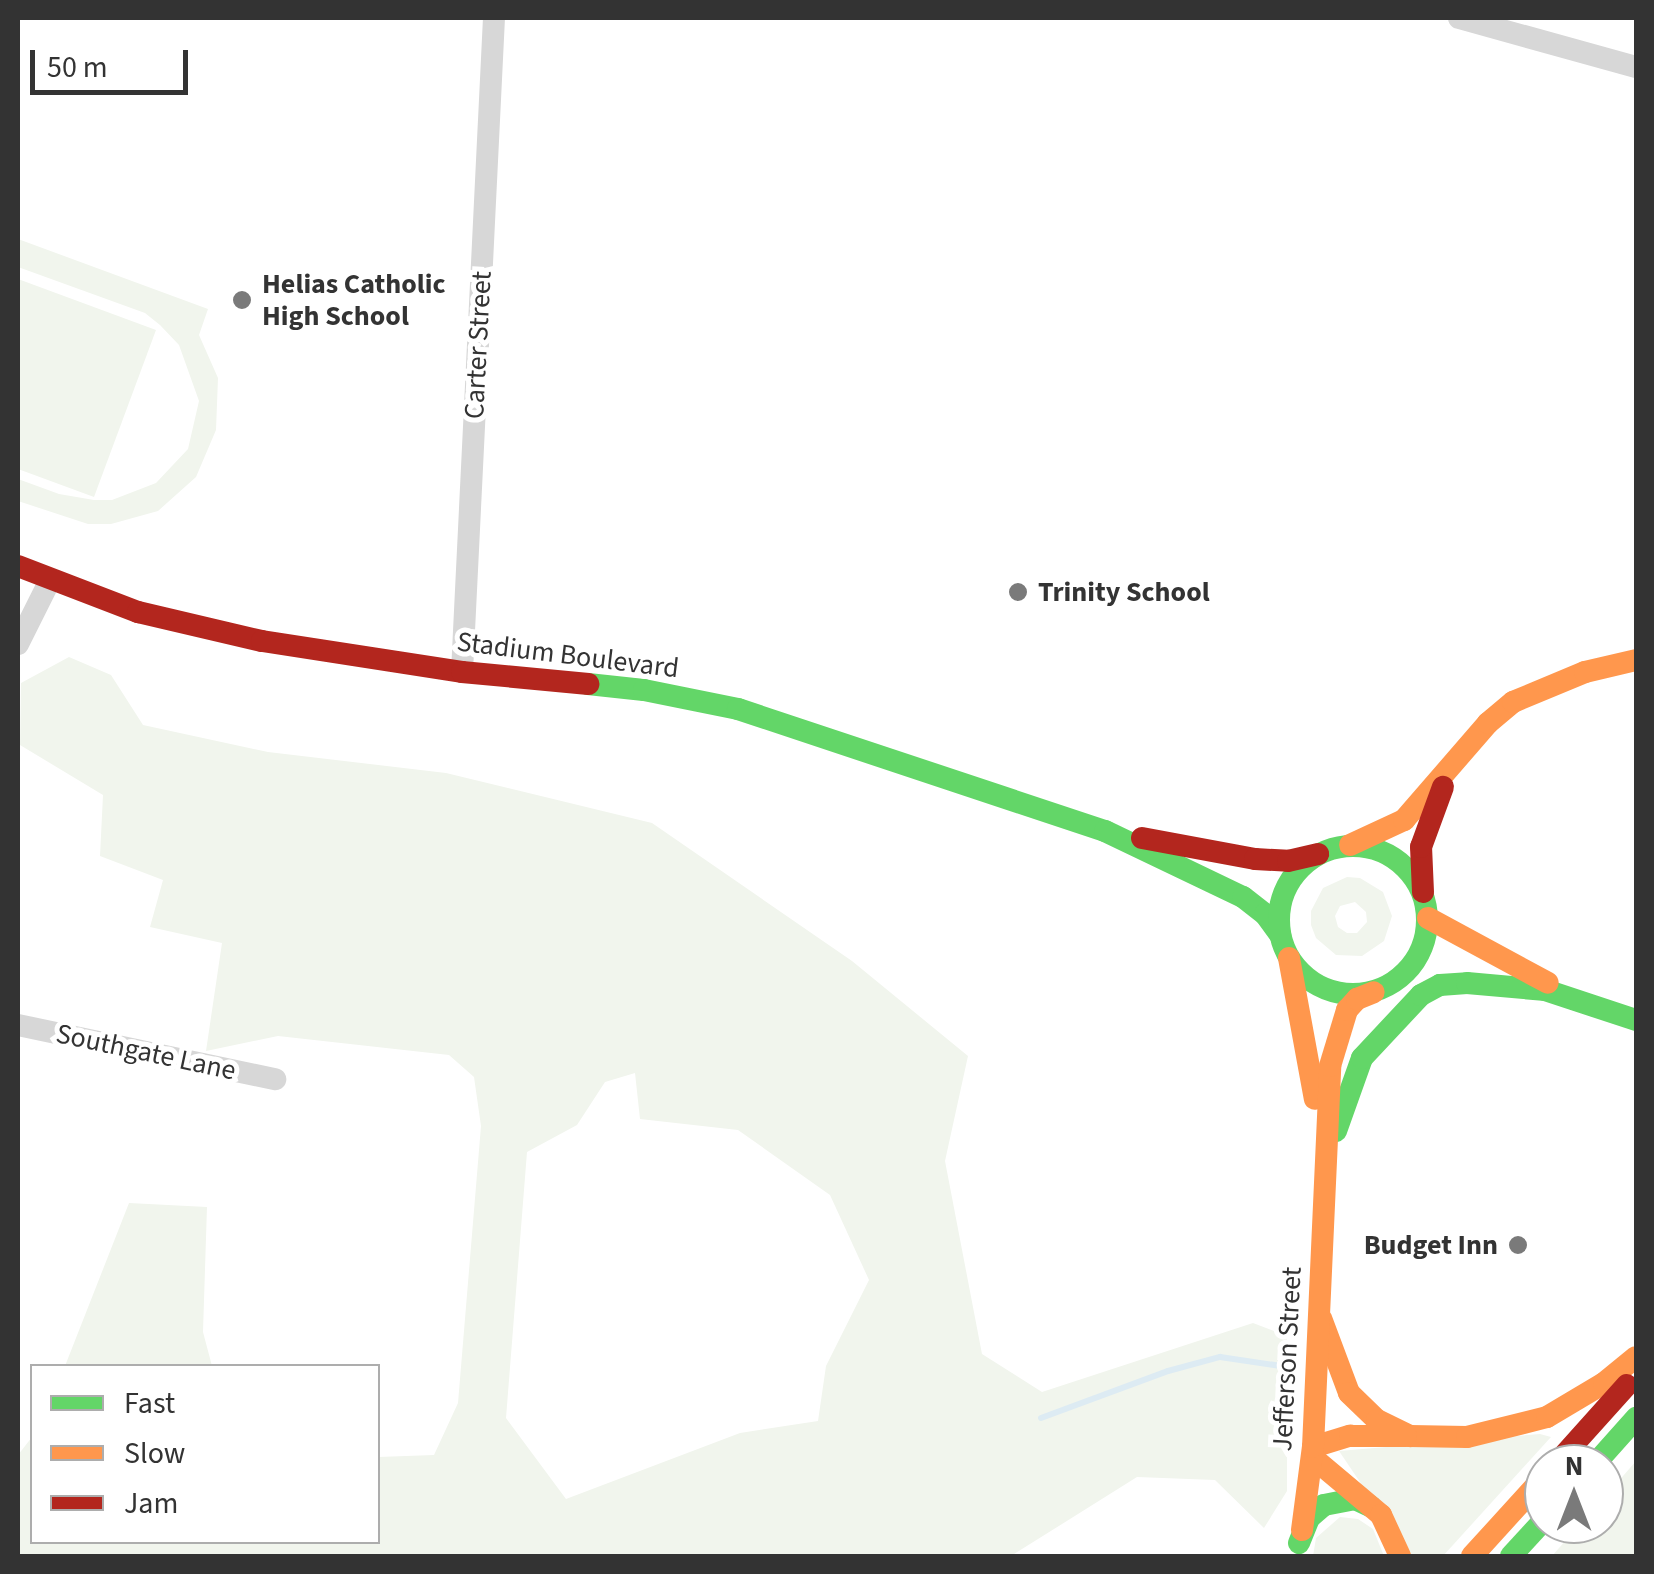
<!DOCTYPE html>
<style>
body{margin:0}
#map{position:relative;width:1654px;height:1574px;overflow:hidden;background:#fff;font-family:"Source Sans 3",sans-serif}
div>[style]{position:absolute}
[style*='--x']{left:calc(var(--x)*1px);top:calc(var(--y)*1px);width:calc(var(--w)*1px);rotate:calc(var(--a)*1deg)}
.green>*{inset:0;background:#f1f5ed}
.stream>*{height:6px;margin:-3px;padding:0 3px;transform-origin:3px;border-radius:3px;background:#ddebf3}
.street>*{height:22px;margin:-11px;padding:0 11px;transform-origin:11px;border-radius:11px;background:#d7d7d7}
.fast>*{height:22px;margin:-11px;padding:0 11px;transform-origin:11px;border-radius:11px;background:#63d668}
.fast>.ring{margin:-11px;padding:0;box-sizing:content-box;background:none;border:22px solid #63d668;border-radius:50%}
.slow>*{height:22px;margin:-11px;padding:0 11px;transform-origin:11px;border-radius:11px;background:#ff974d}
.jam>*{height:22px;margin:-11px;padding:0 11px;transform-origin:11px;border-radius:11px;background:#b3261e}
.dots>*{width:28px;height:28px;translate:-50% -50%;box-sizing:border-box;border:5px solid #fff;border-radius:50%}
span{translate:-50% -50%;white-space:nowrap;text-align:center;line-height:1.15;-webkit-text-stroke:10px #fff;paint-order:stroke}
.poi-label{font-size:28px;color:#333;font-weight:700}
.left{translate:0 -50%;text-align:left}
.right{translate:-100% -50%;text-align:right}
.street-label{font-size:28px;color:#333}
.frame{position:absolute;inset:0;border:20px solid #333;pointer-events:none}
.legend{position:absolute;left:30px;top:1364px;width:350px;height:180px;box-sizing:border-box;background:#fff;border:2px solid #adadad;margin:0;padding:12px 18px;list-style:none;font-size:30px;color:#333}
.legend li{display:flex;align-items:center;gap:20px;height:50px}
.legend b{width:50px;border:2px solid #adadad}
.north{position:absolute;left:1524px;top:1444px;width:100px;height:100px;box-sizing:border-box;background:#fff;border:2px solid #adadad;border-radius:50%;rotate:0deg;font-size:28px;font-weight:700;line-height:40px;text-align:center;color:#333}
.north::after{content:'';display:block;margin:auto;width:35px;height:45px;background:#7a7a7a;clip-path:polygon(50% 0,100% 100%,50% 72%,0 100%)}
.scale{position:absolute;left:30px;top:50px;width:158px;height:45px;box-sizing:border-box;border:5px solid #333;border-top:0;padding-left:12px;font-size:30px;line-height:35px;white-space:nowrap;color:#333;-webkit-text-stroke:8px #fff;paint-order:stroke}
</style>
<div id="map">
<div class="green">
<i style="clip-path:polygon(18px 239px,208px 309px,199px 335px,218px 378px,216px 430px,196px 477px,158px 511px,111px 524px,88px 524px,18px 501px,18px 479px,59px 494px,94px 500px,112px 500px,156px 483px,188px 449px,199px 401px,179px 345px,160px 325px,145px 313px,18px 267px)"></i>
<i style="clip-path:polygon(18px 279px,156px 330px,94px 497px,18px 469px)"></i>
<i style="clip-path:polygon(evenodd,69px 657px,111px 675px,143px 725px,268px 752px,446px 773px,652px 823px,852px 961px,968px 1056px,945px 1161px,982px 1354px,1042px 1392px,1253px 1323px,1287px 1336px,1287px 1491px,1264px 1528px,1215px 1480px,1137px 1477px,1011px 1556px,18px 1556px,18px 1455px,32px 1437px,32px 1542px,378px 1542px,378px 1457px,434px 1455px,458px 1403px,481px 1126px,474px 1077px,449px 1055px,278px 1036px,206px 1051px,222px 943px,150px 927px,163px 880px,100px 856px,103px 795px,20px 745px,21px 683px,69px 657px,635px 1073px,640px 1119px,738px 1130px,830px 1195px,869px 1280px,826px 1366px,818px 1421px,740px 1433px,566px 1499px,506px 1418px,527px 1152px,577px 1125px,605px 1082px,635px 1073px)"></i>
<i style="clip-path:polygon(evenodd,1347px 877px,1360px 878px,1383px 892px,1392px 916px,1384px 941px,1362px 956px,1336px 955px,1316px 938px,1311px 925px,1311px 911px,1323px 888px,1347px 877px,1355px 902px,1366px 912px,1367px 922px,1357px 933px,1347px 933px,1338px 927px,1335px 916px,1340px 906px,1355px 902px)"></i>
<i style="clip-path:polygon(129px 1203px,207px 1207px,203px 1332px,212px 1366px,65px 1366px)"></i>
<i style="clip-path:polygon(1540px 1434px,1551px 1437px,1443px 1556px,1410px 1556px,1339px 1451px)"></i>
<i style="clip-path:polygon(1636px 1461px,1636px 1556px,1552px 1556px,1580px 1524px,1604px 1524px,1604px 1498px)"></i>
<i style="clip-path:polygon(1340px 1517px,1358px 1519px,1373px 1529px,1384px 1556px,1313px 1556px,1316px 1538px)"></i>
</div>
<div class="stream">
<i style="--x:1041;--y:1418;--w:135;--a:-20.3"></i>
<i style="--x:1168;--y:1371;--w:54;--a:-15.1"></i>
<i style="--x:1220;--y:1357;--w:62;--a:8.4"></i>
</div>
<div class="street">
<i style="--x:1459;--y:18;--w:184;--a:15.5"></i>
<i style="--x:18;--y:644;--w:72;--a:-63.4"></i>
<i style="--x:462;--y:672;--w:655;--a:-87.2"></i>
<i style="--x:18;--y:1025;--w:263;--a:11.9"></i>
</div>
<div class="fast">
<i style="--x:588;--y:684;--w:56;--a:6.1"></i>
<i style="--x:644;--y:690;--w:96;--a:11.4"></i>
<i style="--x:738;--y:709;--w:387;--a:18.4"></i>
<i style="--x:1105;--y:831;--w:153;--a:25.6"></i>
<i style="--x:1243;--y:897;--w:28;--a:38"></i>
<i style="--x:1265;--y:914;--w:26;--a:54"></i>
<i class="ring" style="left:1279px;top:846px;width:126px;height:126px"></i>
<i style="--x:1530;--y:985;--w:112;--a:18.3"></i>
<i style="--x:1336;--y:1131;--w:77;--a:-70.4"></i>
<i style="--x:1362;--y:1058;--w:86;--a:-46.9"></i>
<i style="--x:1421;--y:995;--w:21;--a:-28"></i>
<i style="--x:1440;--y:985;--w:27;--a:-4"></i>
<i style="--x:1467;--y:983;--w:79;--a:5.1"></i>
<i style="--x:1595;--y:1464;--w:62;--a:-48.3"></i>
<i style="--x:1299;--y:1543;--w:27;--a:-68"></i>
<i style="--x:1309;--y:1518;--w:20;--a:-41"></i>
<i style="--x:1324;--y:1505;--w:32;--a:-11"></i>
<i style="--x:1355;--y:1499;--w:17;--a:25"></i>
<i style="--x:1511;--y:1556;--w:49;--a:-47.5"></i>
</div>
<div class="slow">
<i style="--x:1350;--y:845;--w:60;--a:-24.8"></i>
<i style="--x:1404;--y:820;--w:128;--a:-49.1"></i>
<i style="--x:1488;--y:723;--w:33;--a:-40"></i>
<i style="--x:1513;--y:702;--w:78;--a:-22.6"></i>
<i style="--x:1585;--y:672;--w:52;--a:-13.2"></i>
<i style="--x:1428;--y:918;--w:136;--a:28.4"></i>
<i style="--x:1289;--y:958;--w:143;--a:79.6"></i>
<i style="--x:1321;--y:1318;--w:80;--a:69.5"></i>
<i style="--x:1349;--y:1393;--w:39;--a:44"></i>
<i style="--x:1377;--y:1420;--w:37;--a:26"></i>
<i style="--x:1410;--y:1436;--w:57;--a:1"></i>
<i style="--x:1467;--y:1437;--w:82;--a:-14"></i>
<i style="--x:1547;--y:1417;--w:66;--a:-30.8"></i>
<i style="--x:1604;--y:1383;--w:41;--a:-39.1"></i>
<i style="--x:1313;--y:1447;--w:39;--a:-17"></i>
<i style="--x:1350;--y:1436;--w:56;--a:0"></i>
<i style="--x:1312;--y:1457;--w:90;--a:40"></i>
<i style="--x:1381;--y:1515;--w:45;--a:65.1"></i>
<i style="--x:1302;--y:1530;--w:84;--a:-82.5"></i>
<i style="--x:1313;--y:1447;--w:381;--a:-87.4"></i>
<i style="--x:1330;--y:1066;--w:59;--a:-73.1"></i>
<i style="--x:1347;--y:1010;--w:15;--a:-48"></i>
<i style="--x:1357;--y:999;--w:18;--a:-22"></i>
<i style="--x:1472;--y:1556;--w:107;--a:-47.7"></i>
</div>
<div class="jam">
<i style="--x:18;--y:566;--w:129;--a:21"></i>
<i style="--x:138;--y:612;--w:127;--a:13.2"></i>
<i style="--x:262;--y:641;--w:202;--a:8.8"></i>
<i style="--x:462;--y:672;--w:127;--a:5.4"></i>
<i style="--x:1142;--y:838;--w:115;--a:10.5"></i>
<i style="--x:1255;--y:859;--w:33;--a:3"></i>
<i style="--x:1288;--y:861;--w:31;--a:-13"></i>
<i style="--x:1423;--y:892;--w:45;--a:-92.5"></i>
<i style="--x:1421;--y:847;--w:64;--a:-69.9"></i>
<i style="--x:1556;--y:1464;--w:106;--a:-48.1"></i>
</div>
<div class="dots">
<i style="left:242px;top:300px;background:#7a7a7a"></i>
<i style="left:1018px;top:592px;background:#7a7a7a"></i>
<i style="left:1518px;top:1245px;background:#7a7a7a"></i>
</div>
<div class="poi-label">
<span class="left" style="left:262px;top:300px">Helias Catholic<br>High School</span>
<span class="left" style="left:1038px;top:592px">Trinity School</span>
<span class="right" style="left:1498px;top:1245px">Budget Inn</span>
</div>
<div class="street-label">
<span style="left:478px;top:345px;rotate:-87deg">Carter Street</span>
<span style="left:568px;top:655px;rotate:7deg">Stadium Boulevard</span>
<span style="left:146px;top:1052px;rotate:12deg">Southgate Lane</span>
<span style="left:1287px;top:1359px;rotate:-87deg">Jefferson Street</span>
</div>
<div class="frame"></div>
<ul class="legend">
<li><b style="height:12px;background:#63d668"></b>Fast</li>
<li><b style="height:12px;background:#ff974d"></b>Slow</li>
<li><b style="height:12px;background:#b3261e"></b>Jam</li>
</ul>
<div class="north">N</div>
<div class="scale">50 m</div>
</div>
